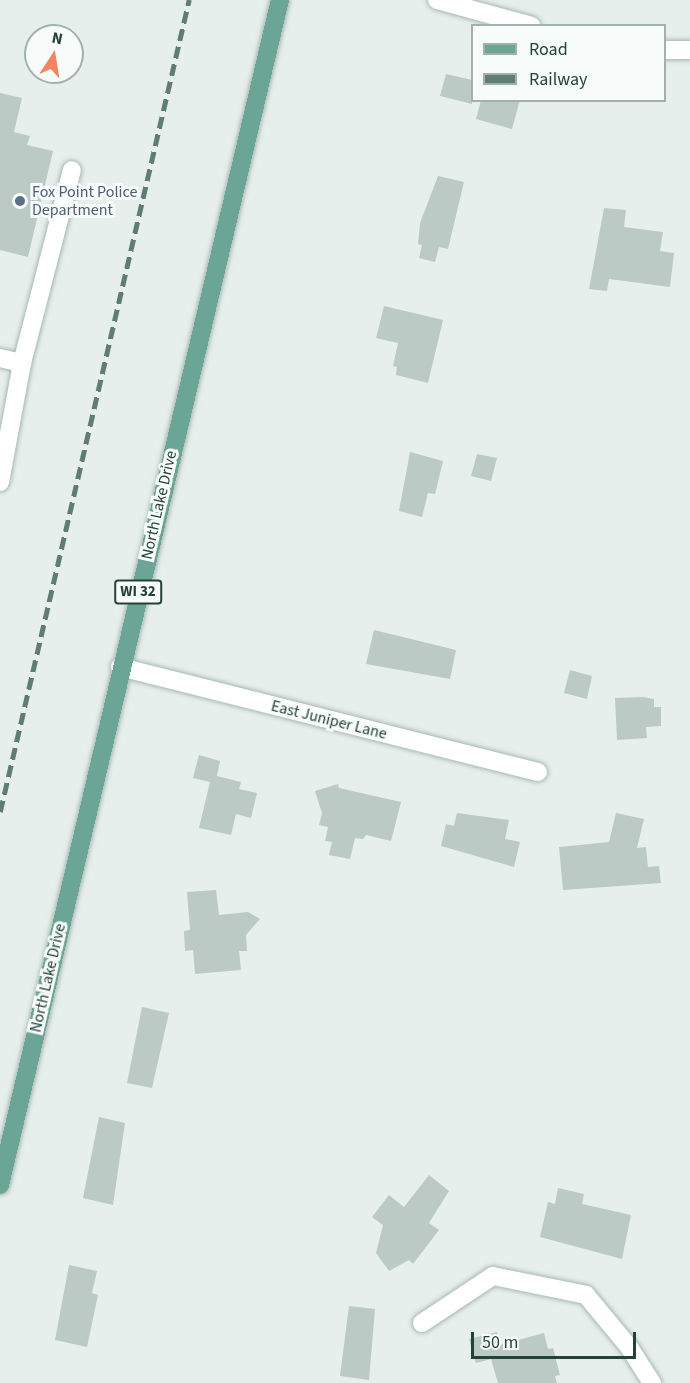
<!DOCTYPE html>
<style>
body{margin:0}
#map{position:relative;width:690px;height:1383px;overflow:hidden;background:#e6efeb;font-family:"Source Sans 3",sans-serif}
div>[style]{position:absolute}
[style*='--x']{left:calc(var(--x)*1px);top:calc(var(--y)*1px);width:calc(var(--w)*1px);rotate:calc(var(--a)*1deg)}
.building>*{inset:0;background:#bbcac4}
.roads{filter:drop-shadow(0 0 2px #a8b8b2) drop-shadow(0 0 2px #a8b8b2)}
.minor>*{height:18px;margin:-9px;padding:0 9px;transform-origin:9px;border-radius:9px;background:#fff}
.major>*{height:18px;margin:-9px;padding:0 9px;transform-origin:9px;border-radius:9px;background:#6aa596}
.rail>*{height:4.5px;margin-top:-2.25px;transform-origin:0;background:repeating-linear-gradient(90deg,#5f7d75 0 12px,transparent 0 18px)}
.dots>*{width:16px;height:16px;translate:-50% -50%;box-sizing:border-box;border:3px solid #f7fbf9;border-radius:50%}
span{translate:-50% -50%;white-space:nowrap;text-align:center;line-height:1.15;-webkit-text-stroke:6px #f7fbf9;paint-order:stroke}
.shield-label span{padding:2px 4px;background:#f7fbf9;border:2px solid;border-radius:4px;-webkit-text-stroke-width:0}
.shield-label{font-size:15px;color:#24423a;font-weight:700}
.service-label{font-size:16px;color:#4e5e75}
.left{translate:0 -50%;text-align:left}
.street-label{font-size:16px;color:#24423a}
.legend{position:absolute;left:471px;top:24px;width:195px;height:78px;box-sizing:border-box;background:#f7fbf9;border:2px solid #a3b1ad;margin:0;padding:8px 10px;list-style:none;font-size:18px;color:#24423a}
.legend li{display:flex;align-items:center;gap:12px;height:30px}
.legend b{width:30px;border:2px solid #a3b1ad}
.north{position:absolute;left:24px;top:24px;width:60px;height:60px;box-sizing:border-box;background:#f7fbf9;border:2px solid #a3b1ad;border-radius:50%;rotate:12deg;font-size:16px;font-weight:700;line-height:24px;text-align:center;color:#24423a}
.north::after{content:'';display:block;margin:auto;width:21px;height:27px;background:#f4845f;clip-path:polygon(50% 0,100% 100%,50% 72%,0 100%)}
.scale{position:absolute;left:471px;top:1332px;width:165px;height:27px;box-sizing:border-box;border:3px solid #24423a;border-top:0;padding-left:8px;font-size:18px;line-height:21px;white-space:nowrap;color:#24423a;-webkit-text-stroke:4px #f7fbf9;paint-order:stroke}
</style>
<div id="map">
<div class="building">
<i style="clip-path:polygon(446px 74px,472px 80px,472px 104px,440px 96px)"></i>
<i style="clip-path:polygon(0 93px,22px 98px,14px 132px,30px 136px,27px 145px,53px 151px,28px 257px,0 250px)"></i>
<i style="clip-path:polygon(481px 100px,520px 100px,512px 129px,476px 119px)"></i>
<i style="clip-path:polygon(438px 176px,464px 182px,448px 249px,439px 247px,435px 262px,419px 258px,422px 245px,418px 244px,420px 223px)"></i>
<i style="clip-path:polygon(604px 208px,626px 210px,624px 227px,663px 232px,660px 251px,674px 253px,670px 287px,609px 279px,607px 291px,589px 289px)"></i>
<i style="clip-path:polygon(384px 306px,443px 320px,428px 383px,396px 375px,397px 367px,393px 366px,398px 343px,376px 338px)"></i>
<i style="clip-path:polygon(410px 452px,443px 461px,435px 494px,428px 493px,422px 517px,399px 511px)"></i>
<i style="clip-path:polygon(477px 454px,497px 458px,491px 481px,471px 476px)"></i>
<i style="clip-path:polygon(374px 630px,456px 650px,450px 679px,366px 664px)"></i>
<i style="clip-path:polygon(570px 670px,592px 676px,587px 699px,564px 693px)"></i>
<i style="clip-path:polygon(644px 697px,654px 699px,654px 707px,661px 707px,661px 726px,646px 727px,647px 738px,617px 740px,615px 698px)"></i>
<i style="clip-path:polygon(199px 755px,220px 761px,217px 776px,241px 782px,239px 789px,257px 793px,251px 818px,236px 814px,231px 835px,199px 828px,210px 782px,193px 778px)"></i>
<i style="clip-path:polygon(338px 784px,339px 788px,401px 802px,391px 841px,366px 835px,363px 839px,355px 838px,350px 859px,329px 855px,332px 842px,325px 841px,328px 827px,319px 825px,322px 813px,315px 791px)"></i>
<i style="clip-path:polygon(457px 813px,509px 820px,505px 839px,520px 842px,514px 867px,441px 846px,446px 824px,454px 826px)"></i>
<i style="clip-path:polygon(616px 813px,644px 819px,637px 848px,646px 847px,648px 867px,659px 866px,661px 883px,563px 890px,559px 847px,609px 842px)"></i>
<i style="clip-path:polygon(216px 890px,219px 915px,248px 912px,260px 919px,246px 935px,247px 951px,239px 951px,241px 970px,195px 974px,193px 950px,185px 951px,184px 931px,190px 930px,187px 892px)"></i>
<i style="clip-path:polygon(142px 1007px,169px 1013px,152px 1088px,127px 1083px)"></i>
<i style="clip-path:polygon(99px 1117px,125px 1123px,113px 1205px,83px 1198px)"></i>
<i style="clip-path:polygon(429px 1175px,449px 1191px,429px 1223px,439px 1230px,413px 1264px,409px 1260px,389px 1271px,376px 1253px,383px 1225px,372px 1217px,389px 1195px,404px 1207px)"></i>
<i style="clip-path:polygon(558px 1188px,584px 1194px,582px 1204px,631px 1215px,622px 1259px,540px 1237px,548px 1202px,555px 1204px)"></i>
<i style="clip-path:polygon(69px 1265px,97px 1271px,92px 1293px,98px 1295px,87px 1347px,55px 1340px)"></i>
<i style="clip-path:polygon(349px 1306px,375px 1309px,369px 1380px,340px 1376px)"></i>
<i style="clip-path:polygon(497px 1332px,500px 1345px,544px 1333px,548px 1349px,553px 1348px,560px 1375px,555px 1376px,557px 1383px,498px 1383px,491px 1359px,476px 1363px,469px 1339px)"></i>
</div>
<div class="roads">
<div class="minor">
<i style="--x:437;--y:0;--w:98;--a:15.3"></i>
<i style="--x:664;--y:50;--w:26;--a:0"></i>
<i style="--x:0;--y:358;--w:23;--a:13"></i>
<i style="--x:0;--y:482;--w:121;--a:-79.5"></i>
<i style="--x:22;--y:363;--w:199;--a:-75.5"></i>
<i style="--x:120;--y:667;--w:431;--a:14.1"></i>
<i style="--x:422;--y:1323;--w:85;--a:-33.5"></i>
<i style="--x:493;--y:1276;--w:95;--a:11.5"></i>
<i style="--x:586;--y:1295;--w:67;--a:50.4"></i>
<i style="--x:629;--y:1347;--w:43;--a:57.4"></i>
</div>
<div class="major">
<i style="--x:0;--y:1185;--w:1218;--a:-76.71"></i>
</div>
</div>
<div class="rail">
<i style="--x:0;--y:812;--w:834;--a:-76.9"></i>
</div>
<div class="dots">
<i style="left:20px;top:201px;background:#5c6f8a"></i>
</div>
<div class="shield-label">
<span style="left:138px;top:592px">WI 32</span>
</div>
<div class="service-label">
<span class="left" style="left:32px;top:201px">Fox Point Police<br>Department</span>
</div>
<div class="street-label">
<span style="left:159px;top:505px;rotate:-77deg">North Lake Drive</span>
<span style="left:329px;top:720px;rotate:14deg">East Juniper Lane</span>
<span style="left:48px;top:978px;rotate:-77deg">North Lake Drive</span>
</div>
<ul class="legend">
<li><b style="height:8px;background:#6aa596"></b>Road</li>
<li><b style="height:8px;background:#5f7d75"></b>Railway</li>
</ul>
<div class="north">N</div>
<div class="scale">50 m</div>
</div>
